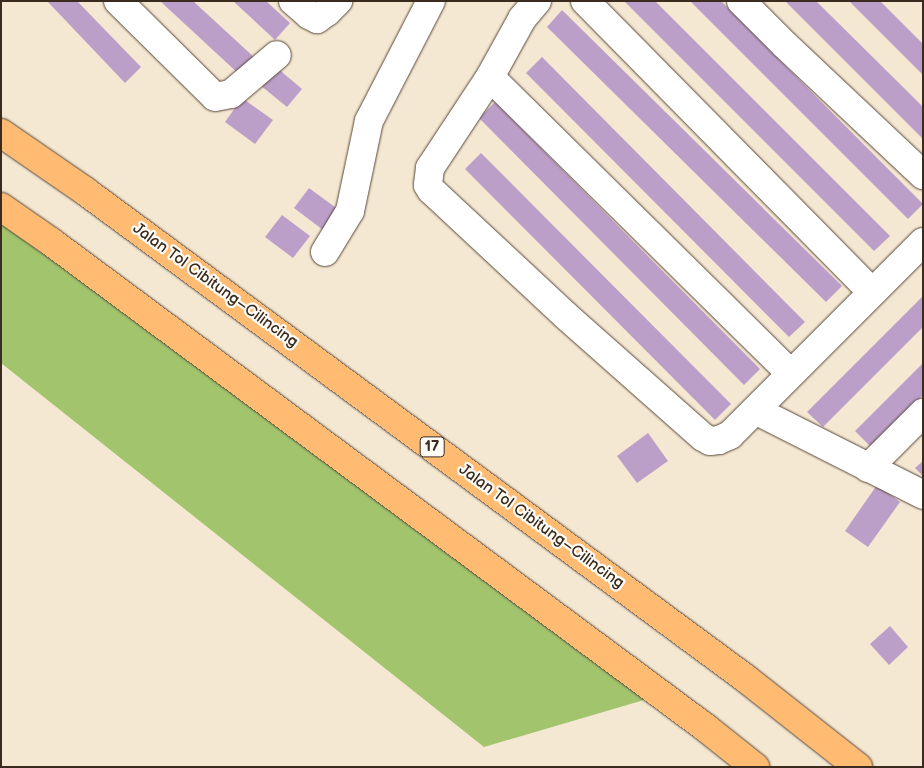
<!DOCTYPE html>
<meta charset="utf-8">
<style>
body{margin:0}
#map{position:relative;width:924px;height:768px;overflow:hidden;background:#f5e8d2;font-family:"Balsamiq Sans",sans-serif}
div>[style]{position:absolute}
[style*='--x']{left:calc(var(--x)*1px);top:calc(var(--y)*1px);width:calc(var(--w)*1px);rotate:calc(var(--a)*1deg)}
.green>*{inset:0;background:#a1c46d}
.building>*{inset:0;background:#bc9fc9}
.roads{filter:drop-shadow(0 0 1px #574639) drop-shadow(0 0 1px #574639)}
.minor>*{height:28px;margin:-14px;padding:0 14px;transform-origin:14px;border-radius:14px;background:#fff}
.motorway>*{height:28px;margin:-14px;padding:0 14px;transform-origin:14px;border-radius:14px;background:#febb71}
span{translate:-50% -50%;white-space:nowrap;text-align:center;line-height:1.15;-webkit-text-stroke:4.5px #fdfcf7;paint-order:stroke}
.shield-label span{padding:1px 4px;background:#fdfcf7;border:1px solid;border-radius:4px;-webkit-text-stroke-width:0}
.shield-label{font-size:15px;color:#3b2a1e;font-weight:700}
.street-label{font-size:16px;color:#3b2a1e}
.frame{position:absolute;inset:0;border:2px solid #3b2a1e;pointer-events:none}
</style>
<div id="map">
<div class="green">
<i style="clip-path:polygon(1px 212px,661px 695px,484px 747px,1px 363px)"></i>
</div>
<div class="building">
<i style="clip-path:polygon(47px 1px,77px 1px,141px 67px,125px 83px)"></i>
<i style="clip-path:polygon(160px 1px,193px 1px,256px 59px,241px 76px)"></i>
<i style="clip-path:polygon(233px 1px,266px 1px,290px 23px,275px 40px)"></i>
<i style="clip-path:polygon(624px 1px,655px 1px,890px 236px,874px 251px)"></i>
<i style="clip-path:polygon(690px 1px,721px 1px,923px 204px,908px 219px)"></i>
<i style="clip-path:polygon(785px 1px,816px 1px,901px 85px,923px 107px,923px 139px)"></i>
<i style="clip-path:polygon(849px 1px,880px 1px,923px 44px,923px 75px)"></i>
<i style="clip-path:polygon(562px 10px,842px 286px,826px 302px,547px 27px)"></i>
<i style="clip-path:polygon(542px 57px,805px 322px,789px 337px,526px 73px)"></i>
<i style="clip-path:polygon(276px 67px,302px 89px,287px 107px,260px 85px)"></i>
<i style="clip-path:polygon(242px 98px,273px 120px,255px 144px,225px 122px)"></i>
<i style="clip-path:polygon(495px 102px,760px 369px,744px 385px,479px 118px)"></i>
<i style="clip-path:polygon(481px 153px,731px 404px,715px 420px,465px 169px)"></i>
<i style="clip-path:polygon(309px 188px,343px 213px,327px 233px,294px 208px)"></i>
<i style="clip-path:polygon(282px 215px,310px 236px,293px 258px,265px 237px)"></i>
<i style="clip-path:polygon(923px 296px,923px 327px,823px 427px,807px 412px)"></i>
<i style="clip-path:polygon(923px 363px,923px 395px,871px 447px,855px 431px)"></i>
<i style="clip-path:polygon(648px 433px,668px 461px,637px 483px,617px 456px)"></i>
<i style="clip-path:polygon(923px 461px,923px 476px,915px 468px)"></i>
<i style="clip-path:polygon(877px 485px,900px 502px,868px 547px,845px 531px)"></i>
<i style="clip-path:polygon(890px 626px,908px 647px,889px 665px,870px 644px)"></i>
</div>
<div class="roads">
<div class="minor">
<i style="--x:118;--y:1;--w:136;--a:44.7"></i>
<i style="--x:215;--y:97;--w:16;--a:-11"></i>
<i style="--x:231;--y:94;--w:60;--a:-40.3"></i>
<i style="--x:293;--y:1;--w:21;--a:41"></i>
<i style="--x:309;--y:15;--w:9;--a:27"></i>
<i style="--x:317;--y:19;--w:12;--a:-35"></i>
<i style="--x:327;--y:12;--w:16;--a:-45"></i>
<i style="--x:537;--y:1;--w:23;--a:130"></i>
<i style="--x:522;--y:19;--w:66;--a:118.9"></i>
<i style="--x:490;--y:77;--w:109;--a:123.4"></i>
<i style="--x:430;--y:168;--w:17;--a:97"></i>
<i style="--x:428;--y:185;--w:6;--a:59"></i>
<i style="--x:431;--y:190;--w:183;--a:43"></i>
<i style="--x:565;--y:315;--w:184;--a:41.5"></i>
<i style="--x:703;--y:437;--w:8;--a:30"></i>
<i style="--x:710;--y:441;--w:9;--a:-6"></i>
<i style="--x:719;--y:440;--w:12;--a:-24"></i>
<i style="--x:730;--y:435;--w:273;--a:-45"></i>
<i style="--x:585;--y:1;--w:409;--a:45.4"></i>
<i style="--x:741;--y:1;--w:62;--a:45"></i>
<i style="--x:785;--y:45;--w:190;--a:43.3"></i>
<i style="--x:490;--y:77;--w:421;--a:44.6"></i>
<i style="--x:325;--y:252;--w:48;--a:-58.6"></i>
<i style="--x:350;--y:211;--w:92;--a:-78.1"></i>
<i style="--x:369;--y:121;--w:135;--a:-62.7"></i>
<i style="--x:757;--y:411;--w:186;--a:26.8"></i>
<i style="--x:868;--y:468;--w:78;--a:-45"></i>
</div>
<div class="motorway">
<i style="--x:1;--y:133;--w:102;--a:34.6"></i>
<i style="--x:85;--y:191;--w:820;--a:36.42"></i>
<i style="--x:745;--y:678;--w:144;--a:38.2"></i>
<i style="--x:1;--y:207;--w:60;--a:34.8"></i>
<i style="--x:50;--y:241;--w:817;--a:36.59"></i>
<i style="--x:706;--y:728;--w:63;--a:38.5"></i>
</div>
</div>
<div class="shield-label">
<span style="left:432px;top:447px">17</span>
</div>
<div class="street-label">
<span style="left:215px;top:286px;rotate:36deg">Jalan Tol Cibitung–Cilincing</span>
<span style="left:541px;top:527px;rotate:36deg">Jalan Tol Cibitung–Cilincing</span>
</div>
<div class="frame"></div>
</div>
